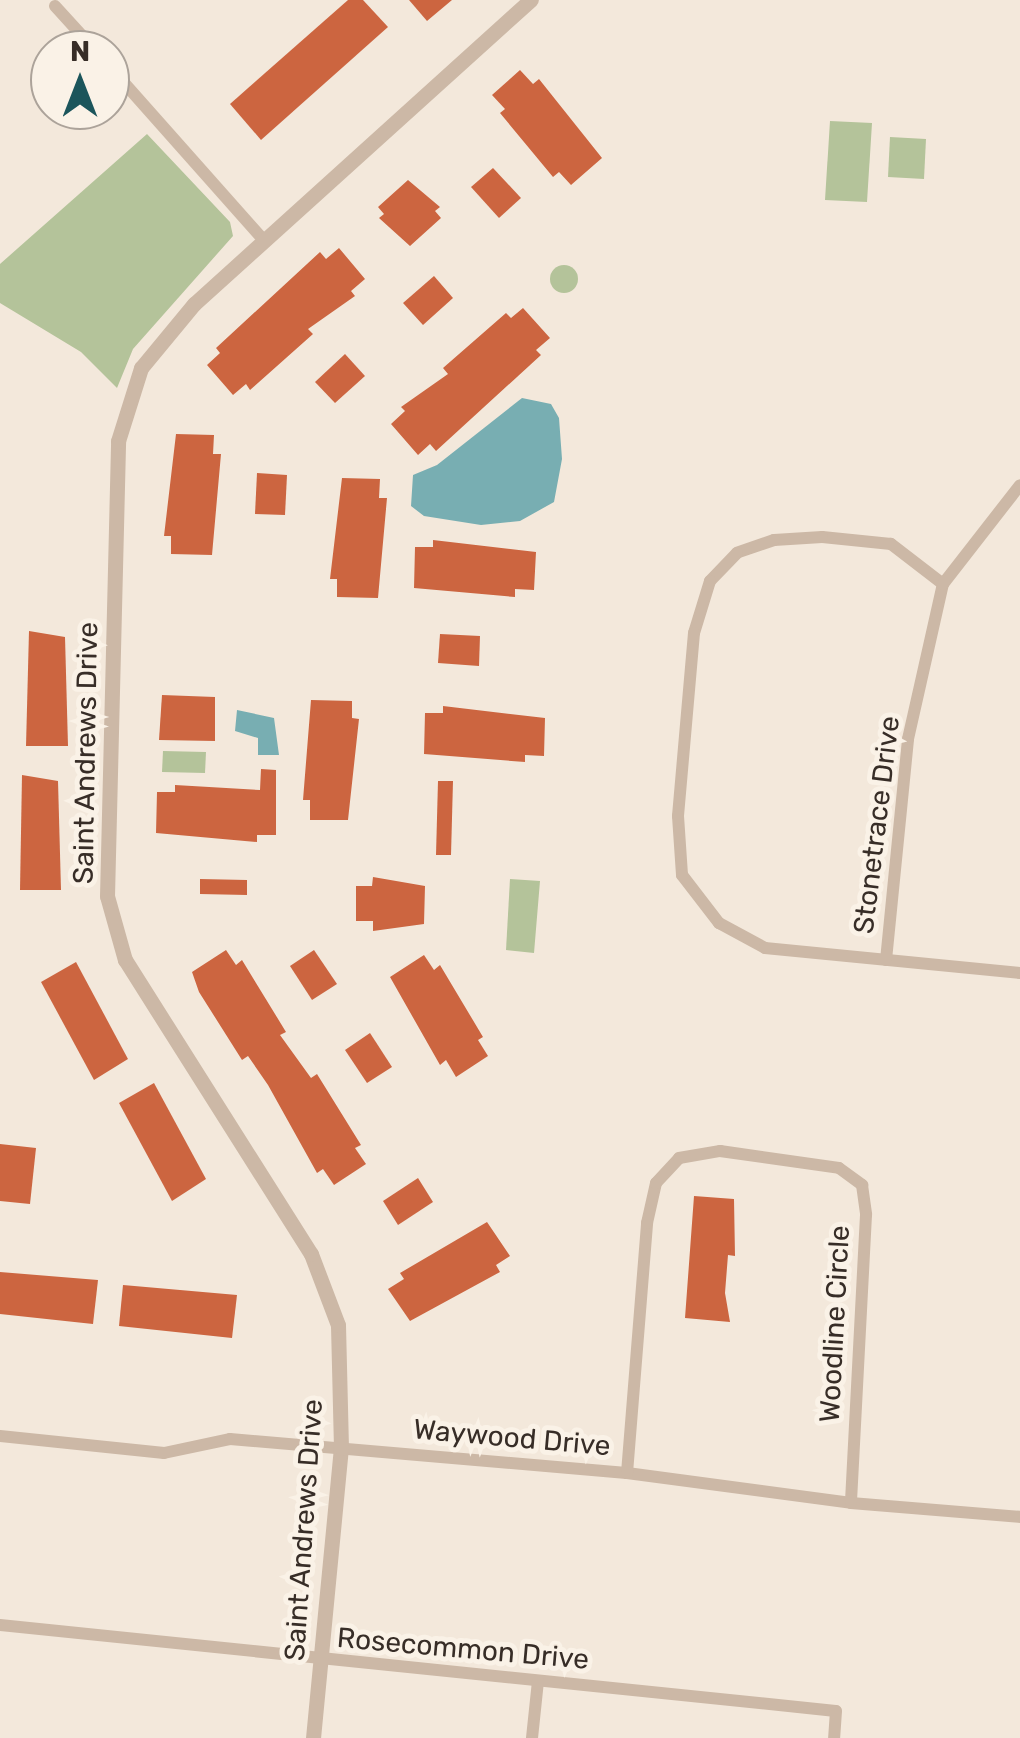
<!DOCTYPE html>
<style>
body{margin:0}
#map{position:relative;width:1020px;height:1738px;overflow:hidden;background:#f3e8db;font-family:Rubik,sans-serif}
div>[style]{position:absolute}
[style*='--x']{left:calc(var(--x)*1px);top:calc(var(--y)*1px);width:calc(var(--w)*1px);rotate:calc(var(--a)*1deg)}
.green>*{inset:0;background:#b4c39a}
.round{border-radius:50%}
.water>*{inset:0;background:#78aeb2}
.building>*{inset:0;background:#cc6540}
.minor>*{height:12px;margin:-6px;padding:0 6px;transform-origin:6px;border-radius:6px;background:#ccb8a6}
.tertiary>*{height:15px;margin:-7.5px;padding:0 7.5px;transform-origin:7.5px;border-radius:7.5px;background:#ccb8a6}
span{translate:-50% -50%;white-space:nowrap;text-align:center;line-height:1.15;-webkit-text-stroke:10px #faf2e7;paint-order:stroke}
.street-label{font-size:28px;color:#372d27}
.north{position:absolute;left:30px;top:30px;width:100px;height:100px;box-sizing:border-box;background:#faf2e7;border:2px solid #aca39a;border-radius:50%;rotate:0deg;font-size:28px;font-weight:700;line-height:40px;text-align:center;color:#372d27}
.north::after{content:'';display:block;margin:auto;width:35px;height:45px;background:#1b555b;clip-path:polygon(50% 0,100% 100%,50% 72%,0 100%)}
</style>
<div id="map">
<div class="green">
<i style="clip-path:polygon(830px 121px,872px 123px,867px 202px,825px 200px)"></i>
<i style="clip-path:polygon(147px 134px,230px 222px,233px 236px,133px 349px,117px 388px,81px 352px,0 303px,0 264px)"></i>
<i style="clip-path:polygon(890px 137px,926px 139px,924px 179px,888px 177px)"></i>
<i class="round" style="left:550px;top:265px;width:28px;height:28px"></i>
<i style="clip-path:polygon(163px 751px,206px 752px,205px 773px,162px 772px)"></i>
<i style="clip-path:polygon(510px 879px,540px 881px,534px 953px,506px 950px)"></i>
</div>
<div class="water">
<i style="clip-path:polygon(522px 398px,551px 404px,559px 418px,562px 459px,554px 502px,520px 521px,481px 525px,424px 516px,411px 506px,413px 475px,437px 465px)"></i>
<i style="clip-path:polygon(237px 710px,274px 718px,279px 755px,258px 755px,258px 738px,235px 731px)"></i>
</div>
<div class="building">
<i style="clip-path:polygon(348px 0,363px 0,388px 27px,261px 140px,230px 104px)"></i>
<i style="clip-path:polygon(409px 0,452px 0,427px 21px)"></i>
<i style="clip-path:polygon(520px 70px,533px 84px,539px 79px,602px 158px,571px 185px,559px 172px,553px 177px,500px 113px,505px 109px,492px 95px)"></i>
<i style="clip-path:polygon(493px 168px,521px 198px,499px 218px,471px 187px)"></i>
<i style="clip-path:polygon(408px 180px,440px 207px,435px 211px,441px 218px,410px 246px,379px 218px,384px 214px,378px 207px)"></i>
<i style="clip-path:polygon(339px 248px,365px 279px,351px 291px,355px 296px,308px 329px,313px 334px,250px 390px,246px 384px,233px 395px,207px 365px,220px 353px,216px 348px,320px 252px,326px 259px)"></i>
<i style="clip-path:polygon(434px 276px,453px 298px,423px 325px,403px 303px)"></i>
<i style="clip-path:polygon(523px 308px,550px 338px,536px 350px,541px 355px,436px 451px,430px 444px,418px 455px,391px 424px,405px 411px,401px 407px,448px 374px,443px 368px,506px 313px,511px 318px)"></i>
<i style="clip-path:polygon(345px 354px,365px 376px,335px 403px,315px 382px)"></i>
<i style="clip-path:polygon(176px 434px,214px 435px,213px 454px,221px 454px,212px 555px,171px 554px,171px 536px,164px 536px)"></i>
<i style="clip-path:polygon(257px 473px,287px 475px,285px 515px,255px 514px)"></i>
<i style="clip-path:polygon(342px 478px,380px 479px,379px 498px,387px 498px,378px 598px,337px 597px,337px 579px,330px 579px)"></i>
<i style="clip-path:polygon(433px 540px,536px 552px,534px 590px,515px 589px,515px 597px,414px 588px,415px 547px,433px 547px)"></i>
<i style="clip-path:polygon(29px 631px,65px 637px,68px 746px,26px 746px)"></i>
<i style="clip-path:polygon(440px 634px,480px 636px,479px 666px,438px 663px)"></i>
<i style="clip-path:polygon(162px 695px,215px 697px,215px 741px,159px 740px)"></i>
<i style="clip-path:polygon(311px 700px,352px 701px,352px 718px,359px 719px,348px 820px,310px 820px,310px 800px,303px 800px)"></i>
<i style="clip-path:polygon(443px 706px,545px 718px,544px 756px,525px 755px,525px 762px,424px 754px,425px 713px,443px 713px)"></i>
<i style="clip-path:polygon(261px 769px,276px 770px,276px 835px,257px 835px,257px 842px,156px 833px,157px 792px,175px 792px,175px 785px,260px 790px)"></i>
<i style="clip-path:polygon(22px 775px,58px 781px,61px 890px,20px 890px)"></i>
<i style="clip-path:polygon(438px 781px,453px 781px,451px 855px,436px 855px)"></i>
<i style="clip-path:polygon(373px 877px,425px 886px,424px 924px,373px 931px,373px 921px,356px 921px,356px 886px,372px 886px)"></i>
<i style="clip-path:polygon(200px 879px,247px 880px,247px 895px,200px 894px)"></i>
<i style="clip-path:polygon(226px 950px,236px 965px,242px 960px,286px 1032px,280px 1035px,311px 1078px,317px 1074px,361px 1145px,355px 1148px,366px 1164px,334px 1185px,323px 1169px,317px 1173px,268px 1085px,248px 1056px,242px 1060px,199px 992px,192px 972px)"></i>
<i style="clip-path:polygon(314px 950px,337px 984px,312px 1000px,290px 966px)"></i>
<i style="clip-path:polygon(424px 955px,434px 970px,440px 965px,483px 1037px,478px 1040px,488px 1056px,456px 1077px,446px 1060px,440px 1065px,390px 977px)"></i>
<i style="clip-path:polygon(76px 962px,128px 1059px,94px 1080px,41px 982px)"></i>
<i style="clip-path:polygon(370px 1033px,392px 1067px,367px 1083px,345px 1050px)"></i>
<i style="clip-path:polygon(154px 1083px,206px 1179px,172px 1201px,119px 1103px)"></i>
<i style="clip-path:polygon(0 1144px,36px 1148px,30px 1204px,0 1201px)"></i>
<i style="clip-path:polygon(418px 1178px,433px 1202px,398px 1225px,383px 1201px)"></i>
<i style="clip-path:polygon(694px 1196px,734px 1199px,735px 1256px,728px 1255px,725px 1293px,730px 1322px,685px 1318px)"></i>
<i style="clip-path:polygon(487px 1222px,510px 1256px,496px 1265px,500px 1272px,410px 1321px,388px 1289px,404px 1279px,400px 1273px)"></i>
<i style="clip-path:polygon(0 1272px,98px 1280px,93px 1324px,0 1314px)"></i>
<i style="clip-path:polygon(123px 1285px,237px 1295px,232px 1338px,119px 1326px)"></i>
</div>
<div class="minor">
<i style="--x:55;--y:6;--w:59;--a:47.7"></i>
<i style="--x:110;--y:67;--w:229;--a:48.4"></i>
<i style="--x:943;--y:584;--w:66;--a:-142.4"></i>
<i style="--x:891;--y:544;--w:69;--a:-174.2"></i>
<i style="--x:822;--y:537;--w:48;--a:176.4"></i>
<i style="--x:774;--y:540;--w:39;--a:161"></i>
<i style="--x:737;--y:553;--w:39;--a:134"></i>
<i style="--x:710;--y:581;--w:54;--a:107.1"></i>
<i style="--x:694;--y:633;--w:184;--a:95"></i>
<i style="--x:678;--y:816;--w:59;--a:86.1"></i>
<i style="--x:682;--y:875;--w:61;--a:52.4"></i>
<i style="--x:719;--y:923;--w:52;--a:28.5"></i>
<i style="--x:765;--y:948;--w:256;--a:5.6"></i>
<i style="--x:886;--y:960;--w:222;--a:-84.3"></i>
<i style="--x:908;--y:739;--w:159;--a:-77.3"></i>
<i style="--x:943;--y:584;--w:125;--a:-52.1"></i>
<i style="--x:0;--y:1436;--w:165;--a:5.9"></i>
<i style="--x:164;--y:1453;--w:67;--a:-12"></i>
<i style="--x:230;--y:1439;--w:398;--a:4.9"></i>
<i style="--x:627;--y:1473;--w:226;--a:7.6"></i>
<i style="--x:851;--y:1503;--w:170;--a:4.7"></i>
<i style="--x:627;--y:1473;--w:251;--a:-85.4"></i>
<i style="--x:647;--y:1223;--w:41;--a:-77.3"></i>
<i style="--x:656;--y:1183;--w:34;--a:-47"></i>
<i style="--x:679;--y:1158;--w:42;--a:-9.7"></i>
<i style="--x:720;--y:1151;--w:120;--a:8.1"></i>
<i style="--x:839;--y:1168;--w:29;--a:36"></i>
<i style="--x:862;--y:1185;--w:30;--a:82"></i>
<i style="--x:866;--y:1215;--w:288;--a:93"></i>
<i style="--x:0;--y:1625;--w:840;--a:5.87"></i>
<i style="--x:836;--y:1711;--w:27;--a:94"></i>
<i style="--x:532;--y:1738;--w:57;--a:-84"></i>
</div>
<div class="tertiary">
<i style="--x:313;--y:1738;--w:291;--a:-84.5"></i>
<i style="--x:341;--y:1448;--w:123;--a:-91.4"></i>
<i style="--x:338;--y:1325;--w:76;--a:-110.8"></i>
<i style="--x:311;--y:1254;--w:348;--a:-122.3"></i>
<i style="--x:125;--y:960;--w:66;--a:-105.7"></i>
<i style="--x:107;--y:896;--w:455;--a:-88.6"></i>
<i style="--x:118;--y:441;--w:77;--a:-72.5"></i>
<i style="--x:141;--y:368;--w:83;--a:-50.4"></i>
<i style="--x:194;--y:304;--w:454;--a:-42.1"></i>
</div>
<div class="street-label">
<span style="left:86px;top:753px;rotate:-89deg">Saint Andrews Drive</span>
<span style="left:877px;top:825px;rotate:-83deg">Stonetrace Drive</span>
<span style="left:835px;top:1324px;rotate:-87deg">Woodline Circle</span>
<span style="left:512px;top:1438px;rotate:5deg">Waywood Drive</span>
<span style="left:304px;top:1530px;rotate:-86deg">Saint Andrews Drive</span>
<span style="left:463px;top:1649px;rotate:5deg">Rosecommon Drive</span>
</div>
<div class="north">N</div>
</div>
